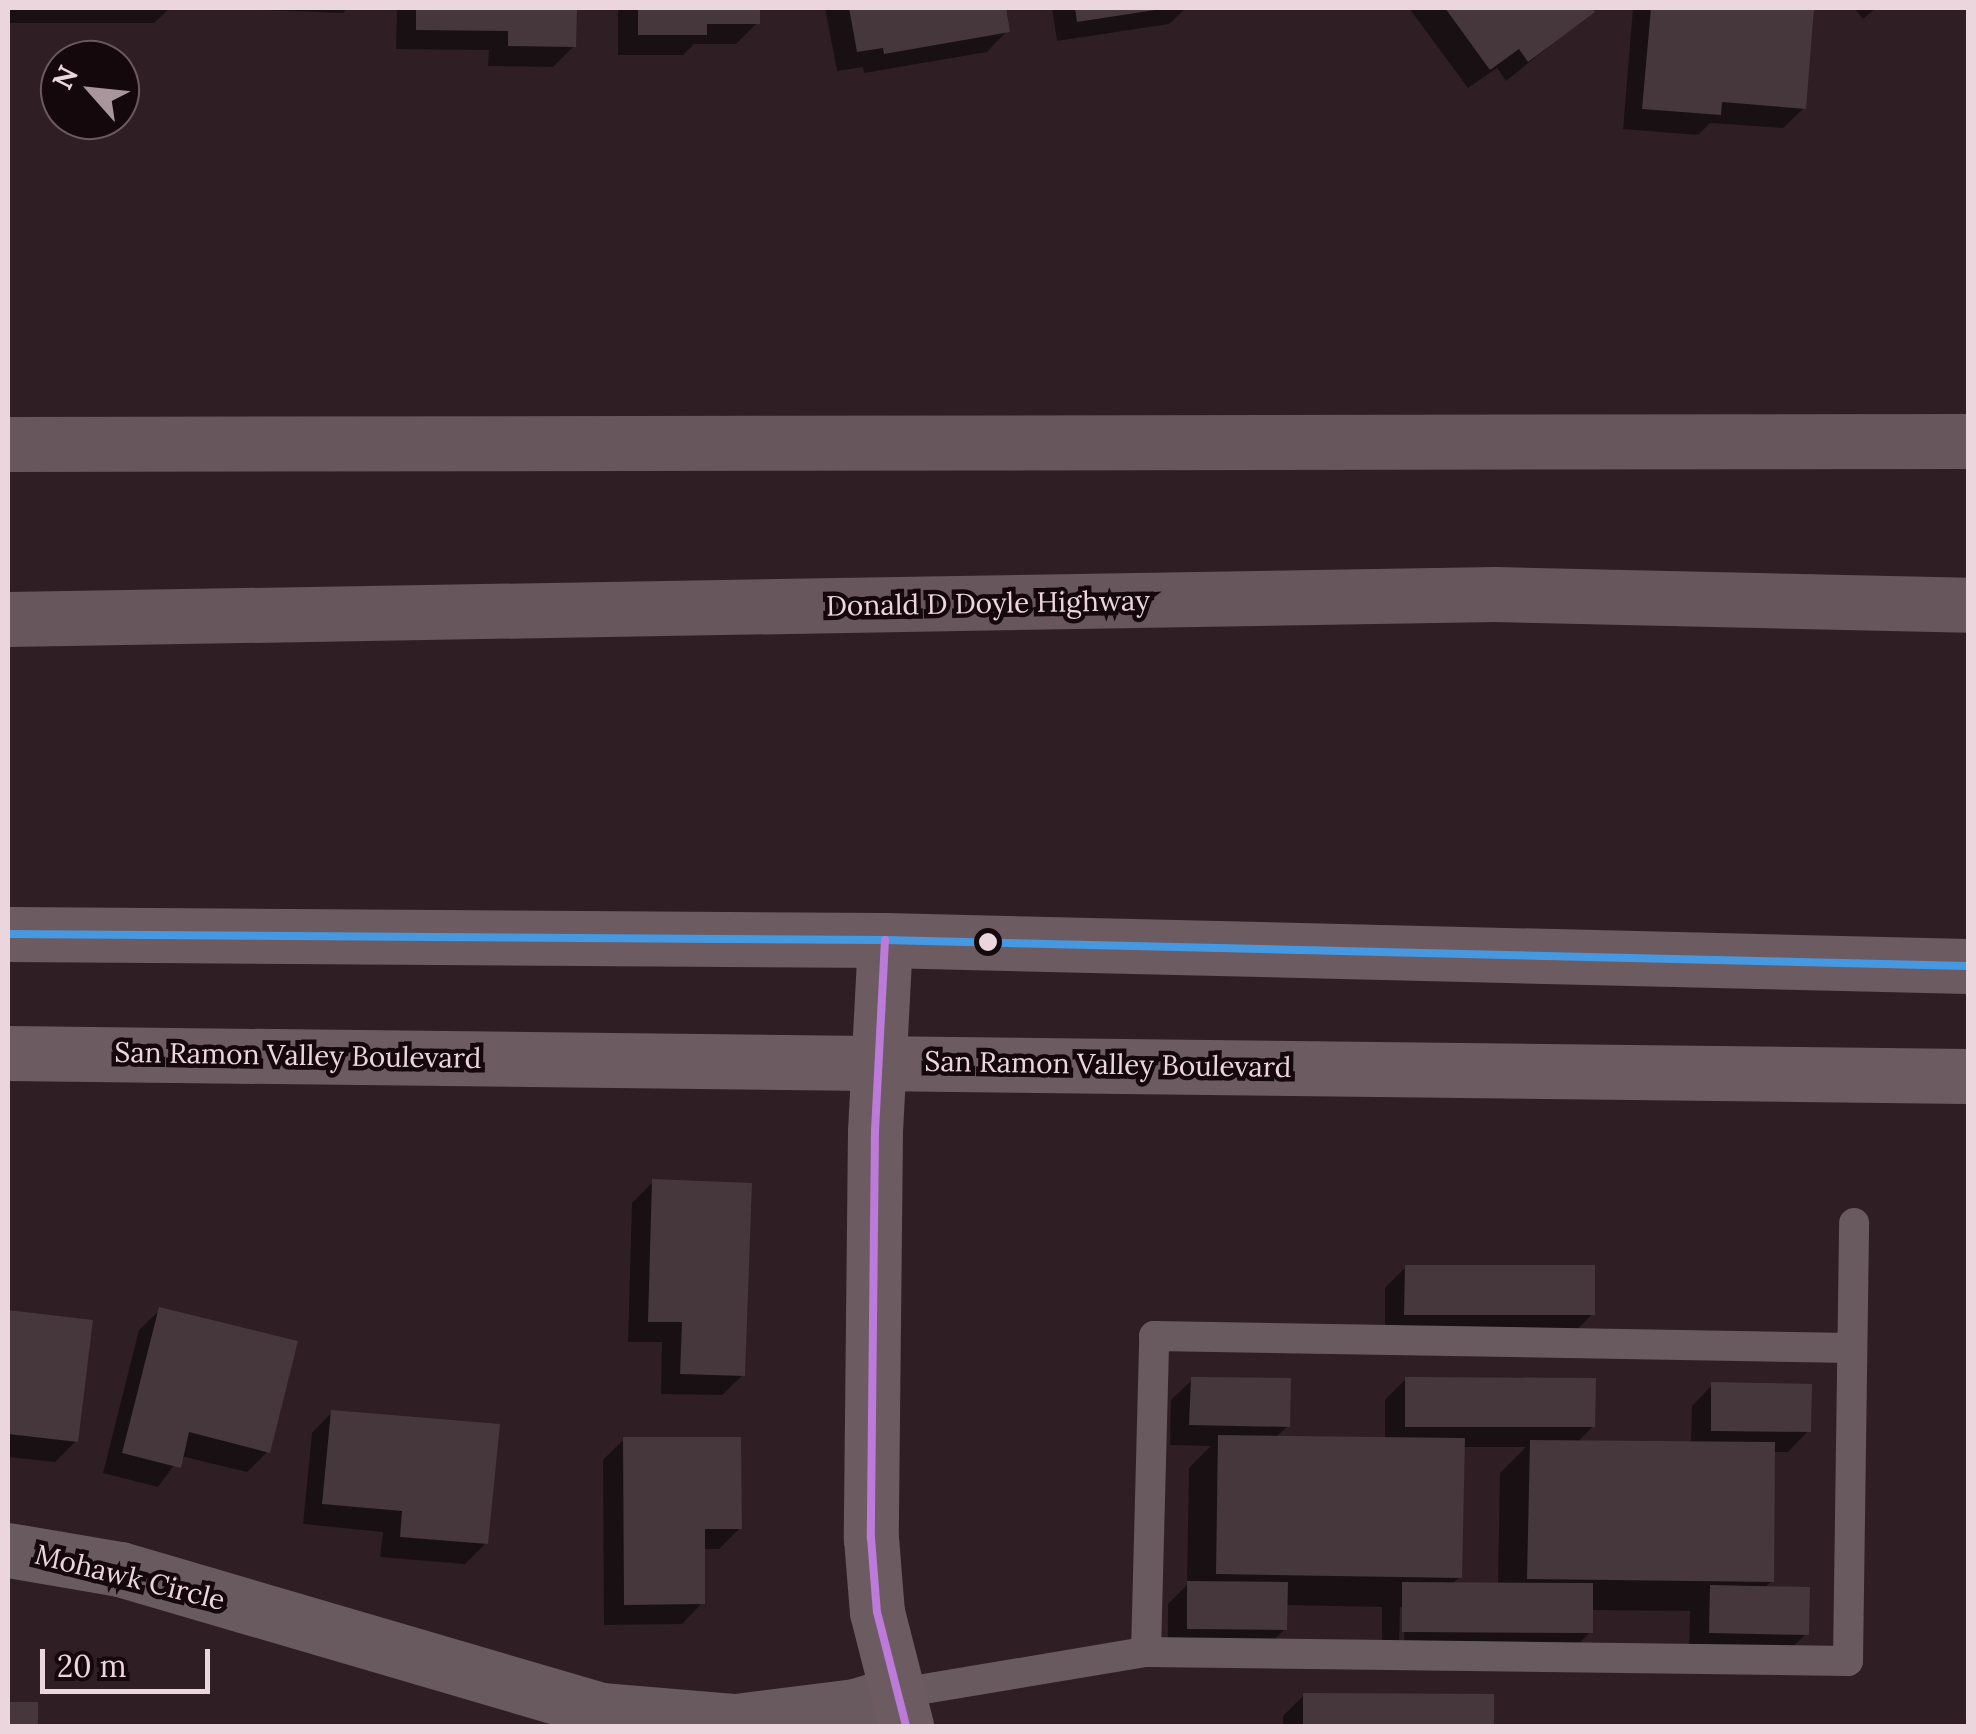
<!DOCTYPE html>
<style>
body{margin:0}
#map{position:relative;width:1976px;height:1734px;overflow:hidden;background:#2f1f25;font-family:Lora,serif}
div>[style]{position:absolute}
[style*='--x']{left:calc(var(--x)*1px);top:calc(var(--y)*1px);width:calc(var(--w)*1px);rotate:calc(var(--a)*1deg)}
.shadow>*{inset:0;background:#0007}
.building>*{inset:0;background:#45373c}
.lane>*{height:30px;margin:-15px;padding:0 15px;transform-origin:15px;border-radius:15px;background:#695a60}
.street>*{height:55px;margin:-27.5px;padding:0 27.5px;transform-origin:27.5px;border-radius:27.5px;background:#695a60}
.secondary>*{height:55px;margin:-27.5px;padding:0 27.5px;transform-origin:27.5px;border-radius:27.5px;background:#6d5b62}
.highway>*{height:55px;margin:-27.5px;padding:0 27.5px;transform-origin:27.5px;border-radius:27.5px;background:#68565d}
.bus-1>*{height:8px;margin:-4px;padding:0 4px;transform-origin:4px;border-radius:4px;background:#4699e1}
.bus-2>*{height:8px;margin:-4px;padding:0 4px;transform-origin:4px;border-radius:4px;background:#bd7bd9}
.dots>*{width:28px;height:28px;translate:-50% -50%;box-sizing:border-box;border:5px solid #15080d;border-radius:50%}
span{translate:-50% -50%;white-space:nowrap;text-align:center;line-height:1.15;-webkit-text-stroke:9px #15080d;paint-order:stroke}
.street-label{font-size:28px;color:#ead6dc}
.frame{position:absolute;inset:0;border:10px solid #ead6dc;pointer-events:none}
.north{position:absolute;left:40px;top:40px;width:100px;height:100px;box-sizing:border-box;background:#15080d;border:2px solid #6a5a60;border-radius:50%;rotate:297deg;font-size:28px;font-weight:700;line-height:40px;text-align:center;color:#ead6dc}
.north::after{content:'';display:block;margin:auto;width:35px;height:45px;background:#a9969c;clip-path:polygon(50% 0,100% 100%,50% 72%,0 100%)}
.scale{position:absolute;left:40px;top:1649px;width:170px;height:45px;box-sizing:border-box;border:5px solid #ead6dc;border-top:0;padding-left:12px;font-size:30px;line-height:35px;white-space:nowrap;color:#ead6dc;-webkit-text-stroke:8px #15080d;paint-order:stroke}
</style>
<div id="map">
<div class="shadow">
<i style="clip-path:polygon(8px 8px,170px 8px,154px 23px,8px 23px)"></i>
<i style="clip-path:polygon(207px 8px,348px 8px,343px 13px)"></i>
<i style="clip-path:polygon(397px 8px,574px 8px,574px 46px,553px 67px,488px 66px,489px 50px,396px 49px)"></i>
<i style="clip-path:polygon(618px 8px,757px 8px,757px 23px,736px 44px,694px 44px,683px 55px,618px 55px)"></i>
<i style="clip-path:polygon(825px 8px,1003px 8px,1007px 31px,987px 52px,864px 73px,863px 67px,837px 71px)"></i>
<i style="clip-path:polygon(1052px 8px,1186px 8px,1169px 24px,1057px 41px)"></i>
<i style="clip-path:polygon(1409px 8px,1589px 8px,1592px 12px,1506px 81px,1497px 68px,1468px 88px)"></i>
<i style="clip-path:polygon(1633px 8px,1811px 8px,1804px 108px,1783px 128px,1710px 123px,1698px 135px,1623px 129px)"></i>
<i style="clip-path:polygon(1854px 8px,1876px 8px,1863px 19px)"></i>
<i style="clip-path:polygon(653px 1182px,743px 1375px,722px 1395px,661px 1394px,662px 1342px,628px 1342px,632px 1203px)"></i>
<i style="clip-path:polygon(1406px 1267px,1592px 1314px,1572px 1335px,1385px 1335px,1385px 1288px)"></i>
<i style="clip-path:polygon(160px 1310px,268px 1451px,247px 1472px,181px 1456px,158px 1487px,103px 1473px,139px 1330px)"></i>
<i style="clip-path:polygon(8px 1313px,90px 1322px,76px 1441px,55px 1462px,8px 1457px)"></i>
<i style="clip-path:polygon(evenodd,1406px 1379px,1593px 1426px,1577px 1443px,1691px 1444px,1692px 1406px,1712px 1385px,1808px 1431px,1788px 1452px,1773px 1452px,1772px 1581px,1764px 1588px,1806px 1634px,1785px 1654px,1689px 1653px,1690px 1611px,1591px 1610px,1590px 1632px,1570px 1653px,1382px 1652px,1382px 1607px,1285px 1605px,1285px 1629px,1264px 1650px,1168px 1648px,1168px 1604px,1187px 1585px,1189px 1468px,1211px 1446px,1170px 1445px,1171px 1400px,1192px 1380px,1288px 1426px,1275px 1438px,1385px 1440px,1385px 1400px,1406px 1379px,1462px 1447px,1526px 1447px,1500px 1473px,1498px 1585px,1452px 1584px,1460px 1577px,1462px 1447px,1406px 1379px,1400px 1607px,1405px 1607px,1404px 1644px,1399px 1644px,1400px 1607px)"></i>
<i style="clip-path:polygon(332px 1412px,486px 1543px,465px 1564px,380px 1557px,383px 1532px,303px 1524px,312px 1433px)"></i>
<i style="clip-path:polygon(624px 1439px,740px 1528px,719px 1549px,702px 1549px,702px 1603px,682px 1624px,604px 1625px,603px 1460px)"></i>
<i style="clip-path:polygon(1304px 1695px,1492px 1697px,1491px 1726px,1283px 1726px,1283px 1716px)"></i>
</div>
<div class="building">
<i style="clip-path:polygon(416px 8px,577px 8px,576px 47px,508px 46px,508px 31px,416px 30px)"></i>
<i style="clip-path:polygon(638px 8px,760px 8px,760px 24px,707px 24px,707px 35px,638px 35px)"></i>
<i style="clip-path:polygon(849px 8px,1006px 8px,1010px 32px,884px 54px,883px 48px,857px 52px)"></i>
<i style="clip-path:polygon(1075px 8px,1155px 8px,1155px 10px,1077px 22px)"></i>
<i style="clip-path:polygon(1445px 8px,1592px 8px,1595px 12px,1528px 62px,1519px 49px,1490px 70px)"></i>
<i style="clip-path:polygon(1651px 8px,1814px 8px,1806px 109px,1722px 102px,1721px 115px,1642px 109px)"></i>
<i style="clip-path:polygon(652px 1179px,752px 1183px,745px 1376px,680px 1374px,682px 1322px,648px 1322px)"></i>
<i style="clip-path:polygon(1405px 1265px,1595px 1265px,1595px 1315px,1404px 1315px)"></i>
<i style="clip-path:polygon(159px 1307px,298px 1341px,270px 1453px,189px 1432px,181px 1468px,122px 1453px)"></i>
<i style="clip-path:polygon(8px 1310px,93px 1320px,78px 1442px,8px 1434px)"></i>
<i style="clip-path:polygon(1191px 1377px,1291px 1378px,1290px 1427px,1189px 1425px)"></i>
<i style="clip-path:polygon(1405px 1377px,1596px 1378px,1595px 1427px,1405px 1427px)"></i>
<i style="clip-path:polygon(1711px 1382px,1812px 1384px,1811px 1432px,1711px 1431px)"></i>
<i style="clip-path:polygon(331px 1410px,500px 1424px,488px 1544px,400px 1537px,402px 1511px,322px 1504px)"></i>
<i style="clip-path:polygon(1218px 1435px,1465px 1438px,1462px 1578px,1216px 1574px)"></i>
<i style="clip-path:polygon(623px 1437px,741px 1437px,742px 1529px,705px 1529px,705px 1604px,624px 1605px)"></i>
<i style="clip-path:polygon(1530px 1440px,1775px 1442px,1774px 1582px,1527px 1579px)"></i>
<i style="clip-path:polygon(1187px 1581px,1288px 1582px,1287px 1630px,1187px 1629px)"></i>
<i style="clip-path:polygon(1402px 1582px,1593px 1583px,1593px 1633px,1402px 1632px)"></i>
<i style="clip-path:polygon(1710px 1585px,1810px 1587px,1809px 1635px,1709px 1633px)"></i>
<i style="clip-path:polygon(1303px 1693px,1494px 1694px,1494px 1726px,1303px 1726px)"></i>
<i style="clip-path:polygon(8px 1702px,38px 1702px,38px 1726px,8px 1726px)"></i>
</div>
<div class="lane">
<i style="--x:1146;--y:1652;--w:316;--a:-88.5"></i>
<i style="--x:1154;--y:1336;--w:698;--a:0.98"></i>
<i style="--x:894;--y:1694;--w:255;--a:-9.5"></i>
<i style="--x:1146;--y:1652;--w:702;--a:0.73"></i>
<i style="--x:1848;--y:1661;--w:438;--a:-89.2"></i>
</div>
<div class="street">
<i style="--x:8;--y:1550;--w:114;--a:9.6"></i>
<i style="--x:120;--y:1569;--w:501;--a:16.34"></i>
<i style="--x:601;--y:1710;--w:135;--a:4.7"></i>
<i style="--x:736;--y:1721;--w:120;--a:-7.2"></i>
<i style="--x:855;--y:1706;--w:41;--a:-17.1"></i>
</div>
<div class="secondary">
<i style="--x:8;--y:934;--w:877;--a:0.39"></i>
<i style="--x:885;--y:940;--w:1083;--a:1.38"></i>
<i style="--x:885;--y:940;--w:191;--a:93"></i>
<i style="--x:875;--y:1131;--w:407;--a:90.6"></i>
<i style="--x:871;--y:1538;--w:74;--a:85.4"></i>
<i style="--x:877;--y:1612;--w:118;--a:75.7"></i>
<i style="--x:8;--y:1053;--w:1960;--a:0.67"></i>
</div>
<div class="highway">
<i style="--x:8;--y:444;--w:1960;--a:-0.09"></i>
<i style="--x:8;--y:619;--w:1487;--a:-0.96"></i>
<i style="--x:1495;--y:594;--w:473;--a:1.3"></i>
</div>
<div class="bus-1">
<i style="--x:8;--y:934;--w:877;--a:0.39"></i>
<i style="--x:885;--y:940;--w:1083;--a:1.38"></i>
</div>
<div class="bus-2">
<i style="--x:885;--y:940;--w:191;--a:93"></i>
<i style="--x:875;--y:1131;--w:407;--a:90.6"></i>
<i style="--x:871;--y:1538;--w:74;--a:85.4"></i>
<i style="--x:877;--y:1612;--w:118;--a:75.7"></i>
</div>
<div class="dots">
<i style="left:988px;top:942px;background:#ead6dc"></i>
</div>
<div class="street-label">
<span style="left:988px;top:603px;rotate:-1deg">Donald D Doyle Highway</span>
<span style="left:298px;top:1055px;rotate:1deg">San Ramon Valley Boulevard</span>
<span style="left:1108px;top:1064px;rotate:1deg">San Ramon Valley Boulevard</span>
<span style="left:130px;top:1577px;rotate:14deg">Mohawk Circle</span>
</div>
<div class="frame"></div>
<div class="north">N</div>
<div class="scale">20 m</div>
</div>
